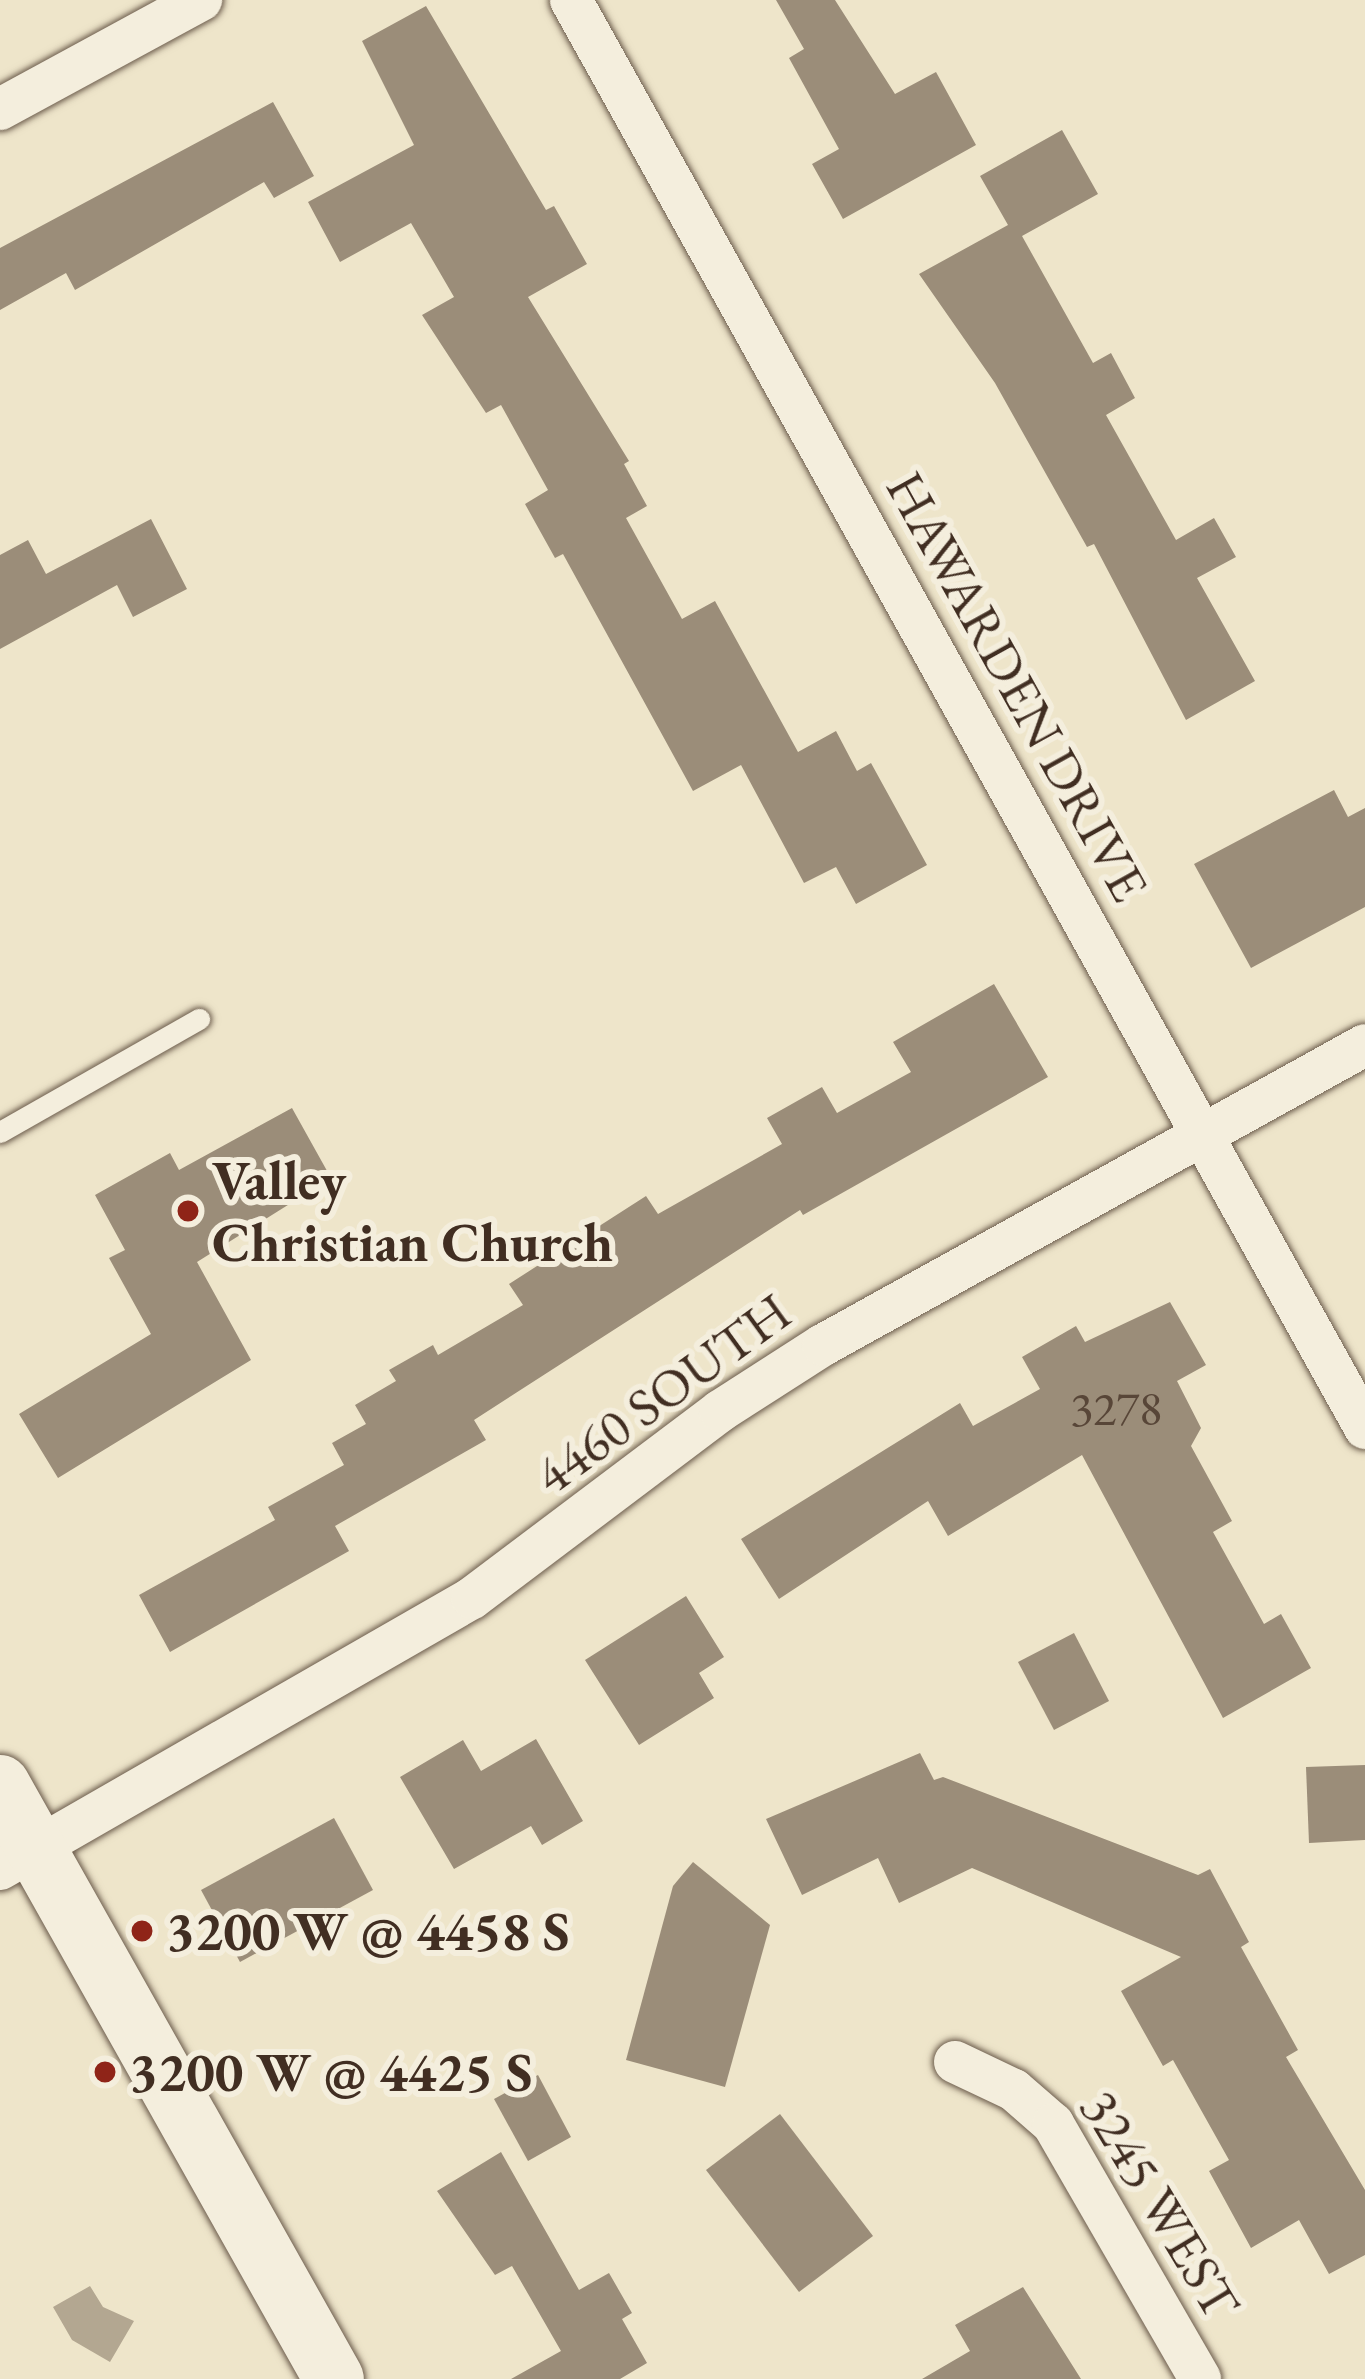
<!DOCTYPE html>
<style>
body{margin:0}
#map{position:relative;width:1365px;height:2379px;overflow:hidden;background:#eee5ca;font-family:"EB Garamond",serif}
div>[style]{position:absolute}
[style*='--x']{left:calc(var(--x)*1px);top:calc(var(--y)*1px);width:calc(var(--w)*1px);rotate:calc(var(--a)*1deg)}
.water>*{inset:0;background:#b3a791}
.building>*{inset:0;background:#9b8d79}
.roads{filter:drop-shadow(0 0 3px #6c5c4c) drop-shadow(0 0 3px #6c5c4c)}
.lane>*{height:21px;margin:-10.5px;padding:0 10.5px;transform-origin:10.5px;border-radius:10.5px;background:#f4eedd}
.street>*{height:42px;margin:-21px;padding:0 21px;transform-origin:21px;border-radius:21px;background:#f4eedd}
.secondary>*{height:60px;margin:-30px;padding:0 30px;transform-origin:30px;border-radius:30px;background:#f4eedd}
.dots>*{width:33px;height:33px;translate:-50% -50%;box-sizing:border-box;border:6px solid #f4eedd;border-radius:50%}
span{translate:-50% -50%;white-space:nowrap;text-align:center;line-height:1.15;-webkit-text-stroke:12px #f4eedd;paint-order:stroke}
.number-label{font-size:48px;color:#584638}
.number-label span{-webkit-text-stroke-width:0}
.street-label{font-size:54px;color:#412e22}
.poi-label{font-size:54px;color:#412e22;font-weight:700}
.left{translate:0 -50%;text-align:left}
</style>
<div id="map">
<div class="water">
<i style="clip-path:polygon(90px 2286px,103px 2307px,134px 2321px,110px 2362px,72px 2340px,53px 2307px)"></i>
</div>
<div class="building">
<i style="clip-path:polygon(776px 0,835px 0,895px 94px,936px 72px,976px 145px,843px 219px,812px 164px,839px 149px,789px 58px,804px 49px)"></i>
<i style="clip-path:polygon(426px 6px,546px 210px,554px 206px,587px 264px,528px 297px,629px 461px,624px 464px,647px 506px,626px 518px,682px 619px,715px 601px,798px 752px,836px 731px,857px 771px,871px 763px,927px 865px,856px 904px,836px 867px,804px 883px,741px 765px,693px 791px,563px 554px,555px 558px,525px 504px,548px 490px,501px 405px,486px 413px,422px 315px,454px 297px,411px 223px,340px 262px,308px 202px,414px 145px,362px 41px)"></i>
<i style="clip-path:polygon(273px 102px,314px 176px,274px 198px,264px 182px,75px 290px,66px 273px,0 310px,0 248px)"></i>
<i style="clip-path:polygon(1062px 130px,1098px 194px,1022px 236px,1093px 363px,1111px 353px,1135px 398px,1106px 415px,1176px 540px,1214px 518px,1236px 557px,1197px 578px,1255px 681px,1186px 720px,1094px 544px,1087px 547px,995px 383px,919px 274px,1008px 225px,980px 176px)"></i>
<i style="clip-path:polygon(151px 519px,187px 589px,133px 617px,117px 585px,0 649px,0 555px,28px 540px,46px 574px)"></i>
<i style="clip-path:polygon(1334px 790px,1348px 817px,1365px 808px,1365px 907px,1251px 968px,1194px 864px)"></i>
<i style="clip-path:polygon(994px 984px,1048px 1077px,803px 1215px,800px 1210px,474px 1420px,486px 1440px,335px 1526px,349px 1551px,170px 1652px,139px 1595px,275px 1520px,268px 1507px,344px 1465px,332px 1443px,366px 1424px,355px 1405px,396px 1381px,389px 1370px,433px 1345px,438px 1355px,523px 1305px,509px 1284px,646px 1196px,658px 1214px,782px 1144px,767px 1118px,822px 1087px,837px 1113px,911px 1072px,893px 1042px)"></i>
<i style="clip-path:polygon(292px 1108px,331px 1178px,197px 1262px,251px 1360px,58px 1478px,19px 1414px,151px 1334px,109px 1258px,125px 1250px,95px 1195px,170px 1153px,179px 1170px)"></i>
<i style="clip-path:polygon(1170px 1302px,1206px 1365px,1177px 1381px,1201px 1428px,1191px 1446px,1232px 1521px,1213px 1532px,1264px 1624px,1281px 1614px,1311px 1668px,1223px 1718px,1082px 1455px,948px 1536px,928px 1501px,779px 1599px,741px 1539px,960px 1403px,973px 1426px,1040px 1389px,1022px 1357px,1076px 1326px,1085px 1342px)"></i>
<i style="clip-path:polygon(686px 1596px,724px 1657px,699px 1673px,714px 1698px,639px 1745px,585px 1660px)"></i>
<i style="clip-path:polygon(1074px 1633px,1109px 1701px,1054px 1730px,1018px 1662px)"></i>
<i style="clip-path:polygon(536px 1739px,583px 1821px,542px 1845px,531px 1826px,454px 1869px,400px 1777px,463px 1740px,481px 1771px)"></i>
<i style="clip-path:polygon(920px 1753px,934px 1780px,943px 1777px,1198px 1875px,1210px 1869px,1249px 1942px,1241px 1947px,1298px 2050px,1286px 2057px,1365px 2190px,1365px 2255px,1329px 2274px,1299px 2220px,1251px 2248px,1209px 2171px,1229px 2160px,1173px 2060px,1163px 2066px,1121px 1991px,1181px 1957px,972px 1868px,899px 1903px,878px 1858px,802px 1895px,766px 1819px)"></i>
<i style="clip-path:polygon(1365px 1765px,1365px 1840px,1309px 1843px,1306px 1767px)"></i>
<i style="clip-path:polygon(334px 1818px,373px 1890px,240px 1962px,201px 1890px)"></i>
<i style="clip-path:polygon(693px 1862px,770px 1925px,725px 2087px,626px 2060px,673px 1886px)"></i>
<i style="clip-path:polygon(538px 2075px,571px 2137px,528px 2161px,494px 2099px)"></i>
<i style="clip-path:polygon(780px 2114px,873px 2236px,799px 2292px,706px 2170px)"></i>
<i style="clip-path:polygon(501px 2152px,579px 2290px,609px 2273px,632px 2313px,622px 2319px,647px 2363px,620px 2379px,511px 2379px,561px 2351px,512px 2266px,495px 2275px,437px 2191px)"></i>
<i style="clip-path:polygon(1023px 2287px,1081px 2379px,922px 2379px,970px 2351px,955px 2325px)"></i>
</div>
<div class="roads">
<div class="lane">
<i style="--x:0;--y:1132;--w:229;--a:-29.6"></i>
</div>
<div class="street">
<i style="--x:571;--y:0;--w:1634;--a:60.92"></i>
<i style="--x:0;--y:109;--w:229;--a:-28.5"></i>
<i style="--x:0;--y:1869;--w:544;--a:-29.86"></i>
<i style="--x:472;--y:1598;--w:311;--a:-37"></i>
<i style="--x:720;--y:1411;--w:122;--a:-32.7"></i>
<i style="--x:823;--y:1345;--w:619;--a:-28.96"></i>
<i style="--x:955;--y:2062;--w:65;--a:25.4"></i>
<i style="--x:1014;--y:2090;--w:52;--a:41.1"></i>
<i style="--x:1053;--y:2124;--w:294;--a:60"></i>
</div>
<div class="secondary">
<i style="--x:0;--y:1785;--w:681;--a:60.65"></i>
</div>
</div>
<div class="dots">
<i style="left:188px;top:1211px;background:#8f2418"></i>
<i style="left:142px;top:1931px;background:#8f2418"></i>
<i style="left:105px;top:2072px;background:#8f2418"></i>
</div>
<div class="number-label">
<span style="left:1116px;top:1409px">3278</span>
</div>
<div class="street-label">
<span style="left:1018px;top:686px;rotate:61deg">HAWARDEN DRIVE</span>
<span style="left:662px;top:1393px;rotate:-36deg">4460 SOUTH</span>
<span style="left:1161px;top:2204px;rotate:59deg">3245 WEST</span>
</div>
<div class="poi-label">
<span class="left" style="left:212px;top:1211px">Valley<br>Christian Church</span>
<span class="left" style="left:166px;top:1931px">3200 W @ 4458 S</span>
<span class="left" style="left:129px;top:2072px">3200 W @ 4425 S</span>
</div>
</div>
